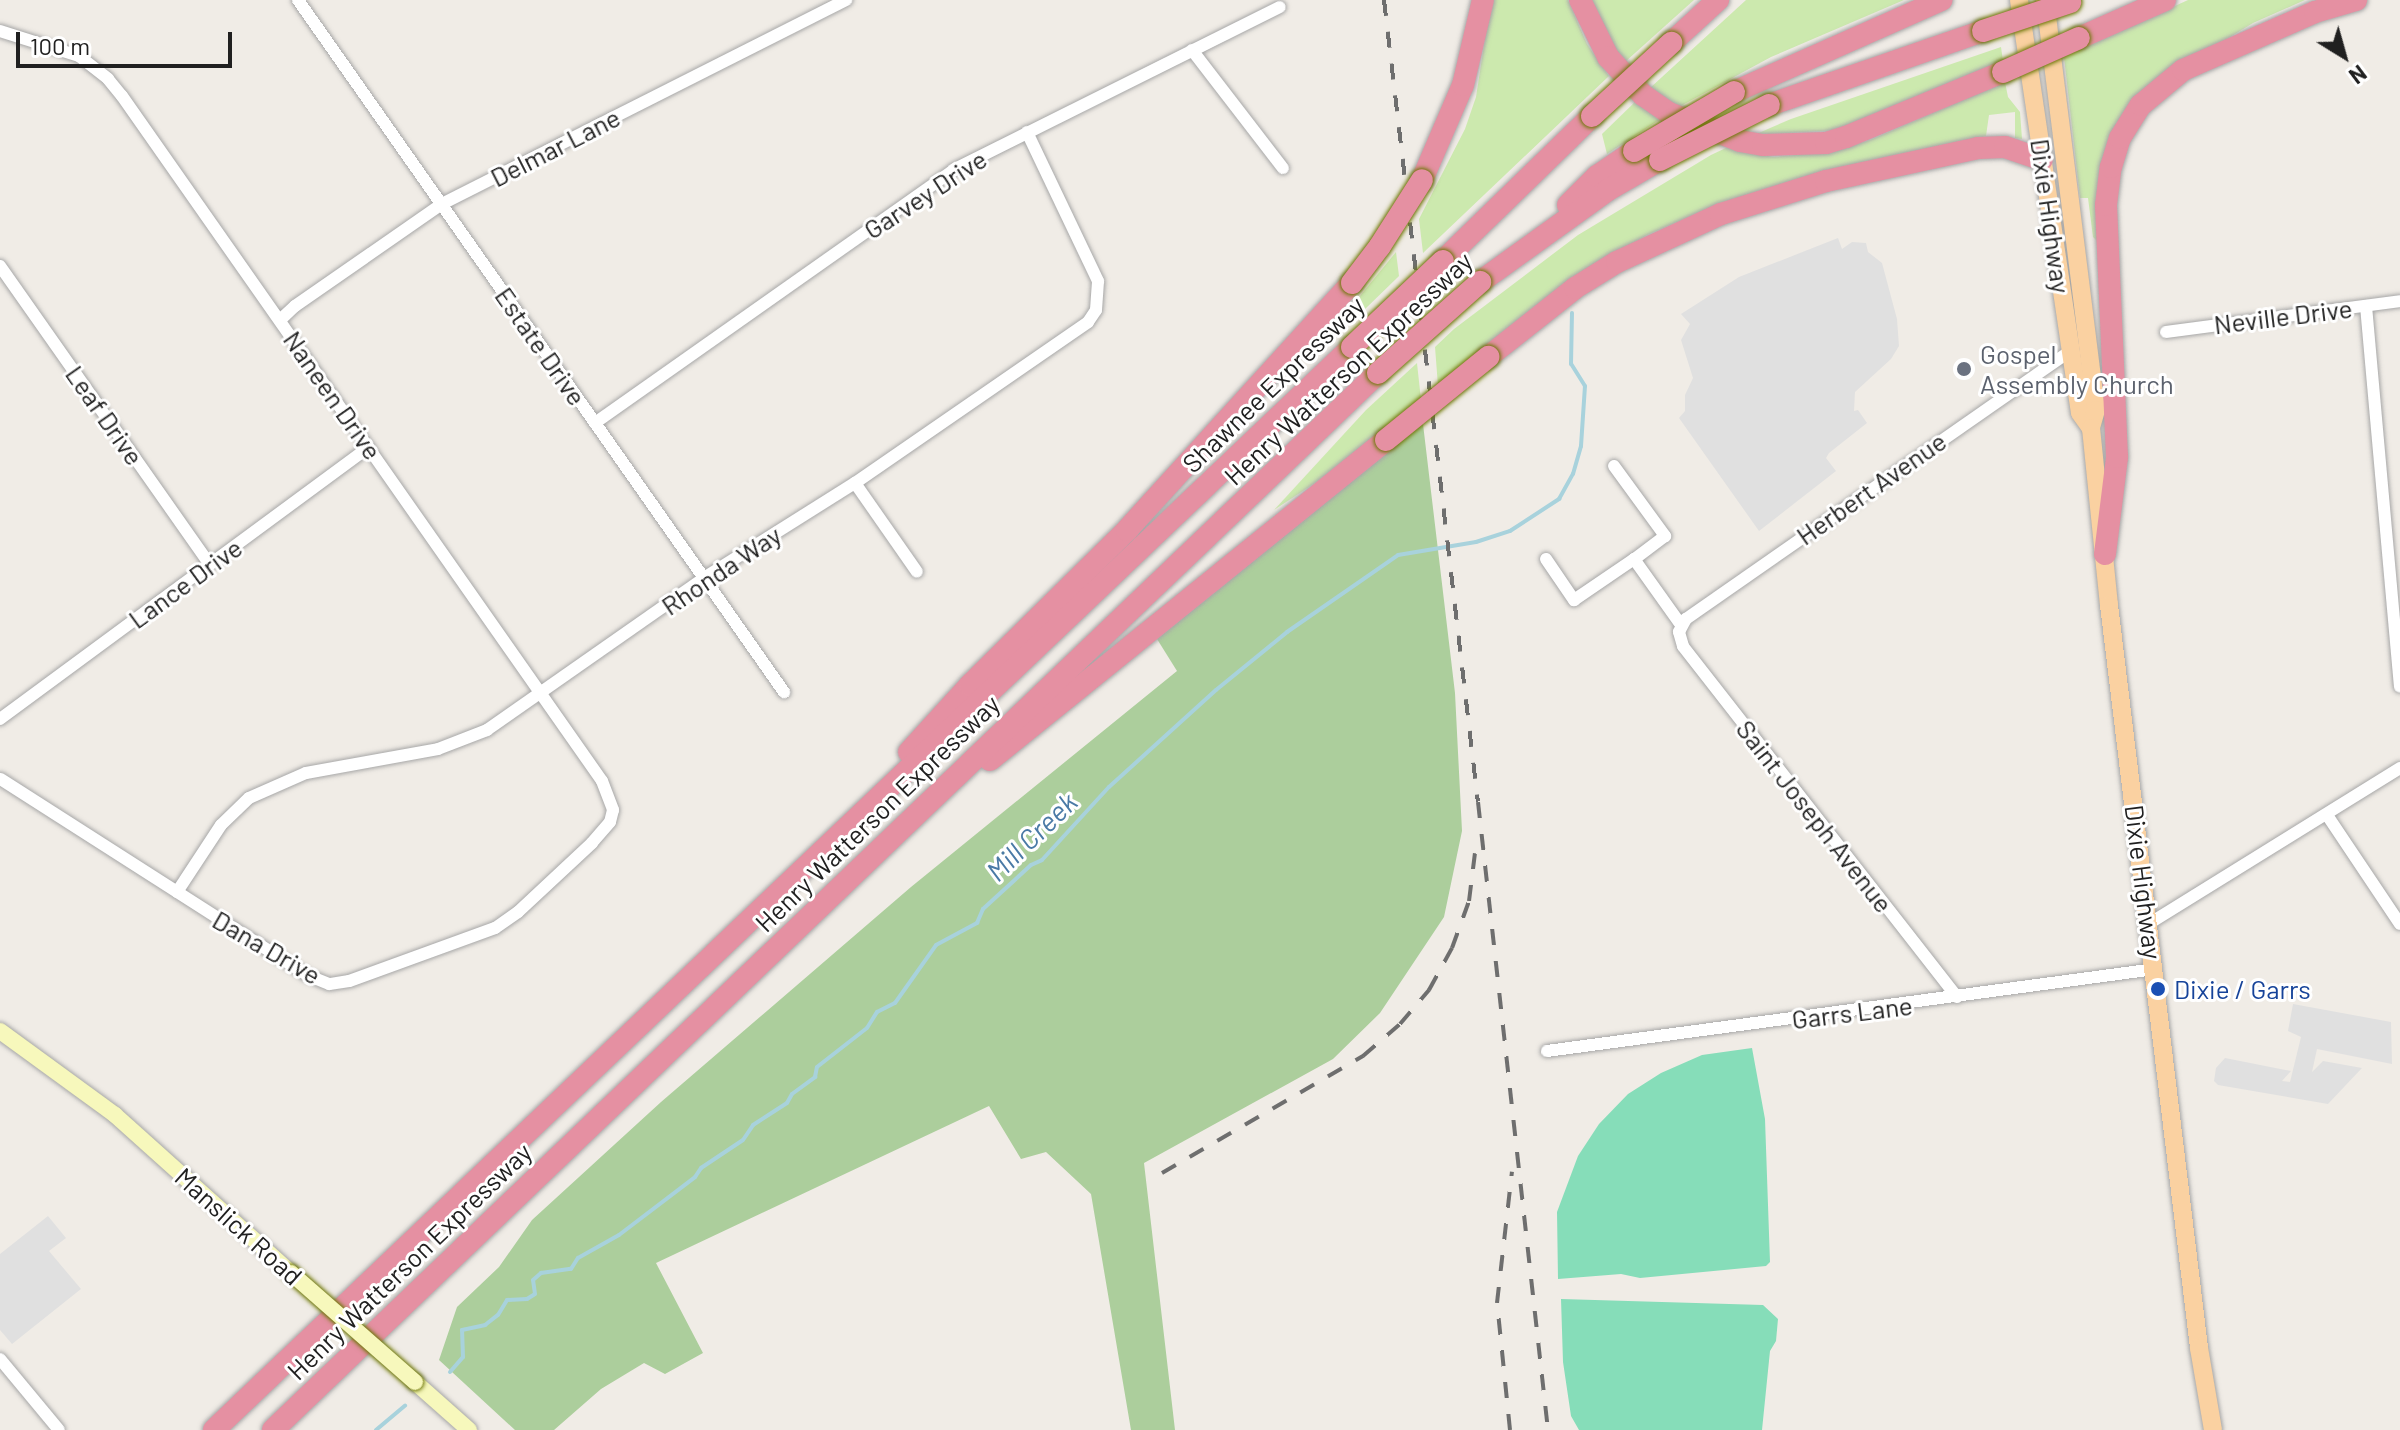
<!DOCTYPE html>
<style>
body{margin:0}
#map{position:relative;width:2400px;height:1430px;overflow:hidden;background:#f0ece6;font-family:Barlow,sans-serif}
div>[style]{position:absolute}
[style*='--x']{left:calc(var(--x)*1px);top:calc(var(--y)*1px);width:calc(var(--w)*1px);rotate:calc(var(--a)*1deg)}
.grass>*{inset:0;background:#cce9ae}
.forest>*{inset:0;background:#acce9c}
.pitch>*{inset:0;background:#86ddb9}
.parking>*{inset:0;background:#e0e0e0}
.stream>*{height:4px;margin:-2px;padding:0 2px;transform-origin:2px;border-radius:2px;background:#a8d2dc}
.roads{filter:drop-shadow(0 0 2px #a7a7a7) drop-shadow(0 0 2px #a7a7a7)}
.minor>*{height:12px;margin:-6px;padding:0 6px;transform-origin:6px;border-radius:6px;background:#fff}
.secondary>*{height:16px;margin:-8px;padding:0 8px;transform-origin:8px;border-radius:8px;background:#f7f8bc}
.primary>*{height:18px;margin:-9px;padding:0 9px;transform-origin:9px;border-radius:9px;background:#fad1a1}
.motorway>*{height:22px;margin:-11px;padding:0 11px;transform-origin:11px;border-radius:11px;background:#e590a2}
.rail>*{height:4px;margin-top:-2px;transform-origin:0;background:repeating-linear-gradient(90deg,#6e6e6e 0 16px,transparent 0 32px)}
.bridges{filter:drop-shadow(0 0 2px #6d7607) drop-shadow(0 0 2px #6d7607)}
.secondary-bridge>*{height:16px;margin:-8px;padding:0 8px;transform-origin:8px;border-radius:8px;background:#f7f8bc}
.motorway-bridge>*{height:22px;margin:-11px;padding:0 11px;transform-origin:11px;border-radius:11px;background:#e590a2}
.dots>*{width:22px;height:22px;translate:-50% -50%;box-sizing:border-box;border:4px solid #fff;border-radius:50%}
span{translate:-50% -50%;white-space:nowrap;text-align:center;line-height:1.15;-webkit-text-stroke:6px #fff;paint-order:stroke}
.street-label{font-size:26px;color:#202020}
.worship-label{font-size:26px;color:#5b616d}
.left{translate:0 -50%;text-align:left}
.transit-label{font-size:26px;color:#164399}
.water-label{font-size:28px;color:#4a7aa6;font-style:italic}
.north{position:absolute;left:2304px;top:16px;width:80px;height:80px;-webkit-text-stroke:6px #fff;paint-order:stroke;rotate:143deg;font-size:22px;font-weight:700;line-height:32px;text-align:center;color:#202020}
.north::after{content:'';display:block;margin:auto;width:28px;height:36px;background:#202020;clip-path:polygon(50% 0,100% 100%,50% 72%,0 100%)}
.scale{position:absolute;left:16px;top:32px;width:216px;height:36px;box-sizing:border-box;border:4px solid #202020;border-top:0;padding-left:10px;font-size:24px;line-height:28px;white-space:nowrap;color:#202020;-webkit-text-stroke:6px #fff;paint-order:stroke}
</style>
<div id="map">
<div class="grass">
<i style="clip-path:polygon(1491px 0,1568px 0,1587px 44px,1609px 76px,1423px 253px,1419px 219px,1465px 129px,1476px 97px)"></i>
<i style="clip-path:polygon(1589px 0,1694px 0,1625px 62px,1605px 37px)"></i>
<i style="clip-path:polygon(1746px 0,1904px 0,1771px 57px,1677px 108px,1650px 88px)"></i>
<i style="clip-path:polygon(2188px 0,2305px 0,2253px 23px,2168px 75px,2119px 132px,2097px 241px,2093px 237px,2088px 198px,2080px 198px,2064px 57px)"></i>
<i style="clip-path:polygon(2001px 47px,2003px 61px,1838px 130px,1754px 135px,1791px 119px)"></i>
<i style="clip-path:polygon(2005px 82px,2008px 97px,2020px 112px,2022px 139px,2015px 138px,2015px 112px,1989px 115px,1986px 136px,1698px 213px,1647px 235px,1576px 277px,1531px 309px,1438px 386px,1435px 347px,1454px 329px,1578px 235px,1711px 155px,1730px 146px,1773px 157px,1832px 152px,1870px 140px)"></i>
<i style="clip-path:polygon(1636px 101px,1659px 120px,1607px 154px,1602px 134px)"></i>
<i style="clip-path:polygon(1396px 252px,1399px 276px,1362px 312px,1355px 302px)"></i>
<i style="clip-path:polygon(1417px 363px,1421px 400px,1315px 483px,1274px 510px,1366px 410px)"></i>
</div>
<div class="forest">
<i style="clip-path:polygon(1423px 424px,1455px 693px,1462px 831px,1444px 917px,1380px 1013px,1333px 1059px,1144px 1163px,1175px 1430px,1131px 1430px,1091px 1194px,1046px 1152px,1021px 1159px,989px 1106px,656px 1263px,703px 1353px,665px 1374px,644px 1363px,601px 1389px,554px 1430px,515px 1430px,439px 1360px,457px 1307px,499px 1267px,532px 1220px,661px 1102px,911px 887px,1177px 671px,1157px 639px)"></i>
</div>
<div class="pitch">
<i style="clip-path:polygon(1752px 1048px,1765px 1119px,1770px 1262px,1766px 1266px,1640px 1278px,1621px 1274px,1558px 1279px,1557px 1212px,1578px 1156px,1599px 1124px,1628px 1094px,1661px 1073px,1702px 1055px)"></i>
<i style="clip-path:polygon(1561px 1299px,1763px 1305px,1778px 1319px,1776px 1341px,1770px 1351px,1762px 1430px,1579px 1430px,1571px 1416px,1563px 1362px)"></i>
</div>
<div class="parking">
<i style="clip-path:polygon(1838px 238px,1842px 249px,1852px 242px,1866px 243px,1868px 252px,1882px 263px,1897px 319px,1899px 346px,1891px 359px,1855px 392px,1854px 411px,1858px 410px,1867px 423px,1829px 453px,1826px 458px,1836px 471px,1759px 531px,1679px 418px,1685px 411px,1685px 395px,1693px 378px,1681px 340px,1690px 324px,1681px 314px,1739px 277px)"></i>
<i style="clip-path:polygon(2293px 1004px,2391px 1022px,2392px 1064px,2317px 1049px,2312px 1072px,2323px 1061px,2362px 1068px,2328px 1104px,2218px 1085px,2214px 1081px,2216px 1068px,2225px 1058px,2291px 1071px,2282px 1081px,2290px 1082px,2301px 1037px,2288px 1031px)"></i>
<i style="clip-path:polygon(48px 1216px,66px 1238px,49px 1251px,81px 1289px,12px 1344px,0 1330px,0 1254px)"></i>
</div>
<div class="stream">
<i style="--x:450;--y:1372;--w:20;--a:-49"></i>
<i style="--x:463;--y:1357;--w:27;--a:-92"></i>
<i style="--x:462;--y:1330;--w:24;--a:-12"></i>
<i style="--x:485;--y:1325;--w:16;--a:-38"></i>
<i style="--x:498;--y:1315;--w:17;--a:-59"></i>
<i style="--x:507;--y:1300;--w:20;--a:-3"></i>
<i style="--x:527;--y:1299;--w:9;--a:-32"></i>
<i style="--x:535;--y:1294;--w:14;--a:-98"></i>
<i style="--x:533;--y:1280;--w:11;--a:-41"></i>
<i style="--x:541;--y:1273;--w:30;--a:-8"></i>
<i style="--x:571;--y:1269;--w:13;--a:-58"></i>
<i style="--x:578;--y:1258;--w:47;--a:-29.3"></i>
<i style="--x:619;--y:1235;--w:96;--a:-37.3"></i>
<i style="--x:695;--y:1177;--w:11;--a:-56"></i>
<i style="--x:701;--y:1168;--w:50;--a:-33.7"></i>
<i style="--x:743;--y:1140;--w:18;--a:-56"></i>
<i style="--x:753;--y:1125;--w:40;--a:-32.9"></i>
<i style="--x:787;--y:1103;--w:10;--a:-61"></i>
<i style="--x:792;--y:1094;--w:29;--a:-36"></i>
<i style="--x:815;--y:1077;--w:10;--a:-79"></i>
<i style="--x:817;--y:1067;--w:63;--a:-38"></i>
<i style="--x:867;--y:1028;--w:19;--a:-58"></i>
<i style="--x:877;--y:1012;--w:20;--a:-27"></i>
<i style="--x:895;--y:1003;--w:71;--a:-54.7"></i>
<i style="--x:936;--y:945;--w:47;--a:-28.2"></i>
<i style="--x:977;--y:923;--w:15;--a:-67"></i>
<i style="--x:983;--y:909;--w:65;--a:-42.5"></i>
<i style="--x:1031;--y:865;--w:12;--a:-24"></i>
<i style="--x:1042;--y:860;--w:99;--a:-47.5"></i>
<i style="--x:1109;--y:787;--w:144;--a:-42.2"></i>
<i style="--x:1216;--y:690;--w:92;--a:-39.2"></i>
<i style="--x:1287;--y:632;--w:135;--a:-34.7"></i>
<i style="--x:1398;--y:555;--w:79;--a:-9.5"></i>
<i style="--x:1476;--y:542;--w:36;--a:-18"></i>
<i style="--x:1510;--y:531;--w:59;--a:-33.1"></i>
<i style="--x:1559;--y:499;--w:29;--a:-61"></i>
<i style="--x:1573;--y:474;--w:29;--a:-74"></i>
<i style="--x:1581;--y:446;--w:60;--a:-86.2"></i>
<i style="--x:1585;--y:386;--w:26;--a:-122"></i>
<i style="--x:1571;--y:364;--w:51;--a:-88.9"></i>
<i style="--x:376;--y:1430;--w:38;--a:-40"></i>
</div>
<div class="roads">
<div class="minor">
<i style="--x:298;--y:0;--w:846;--a:54.92"></i>
<i style="--x:0;--y:31;--w:83;--a:17.6"></i>
<i style="--x:79;--y:56;--w:37;--a:38"></i>
<i style="--x:108;--y:79;--w:22;--a:51"></i>
<i style="--x:122;--y:96;--w:836;--a:54.98"></i>
<i style="--x:602;--y:781;--w:31;--a:69"></i>
<i style="--x:613;--y:810;--w:12;--a:104"></i>
<i style="--x:610;--y:822;--w:28;--a:131"></i>
<i style="--x:592;--y:843;--w:101;--a:137"></i>
<i style="--x:518;--y:912;--w:28;--a:145"></i>
<i style="--x:495;--y:928;--w:155;--a:160"></i>
<i style="--x:349;--y:981;--w:20;--a:171"></i>
<i style="--x:329;--y:984;--w:24;--a:-158"></i>
<i style="--x:307;--y:975;--w:364;--a:-147.4"></i>
<i style="--x:1192;--y:50;--w:149;--a:52.4"></i>
<i style="--x:0;--y:266;--w:365;--a:54.9"></i>
<i style="--x:2366;--y:306;--w:382;--a:84.9"></i>
<i style="--x:280;--y:320;--w:21;--a:-43"></i>
<i style="--x:295;--y:306;--w:179;--a:-34.8"></i>
<i style="--x:442;--y:204;--w:453;--a:-26.8"></i>
<i style="--x:2166;--y:332;--w:236;--a:-7.5"></i>
<i style="--x:595;--y:423;--w:438;--a:-35.2"></i>
<i style="--x:953;--y:170;--w:365;--a:-26.5"></i>
<i style="--x:1614;--y:466;--w:87;--a:53.9"></i>
<i style="--x:1665;--y:536;--w:39;--a:143"></i>
<i style="--x:1634;--y:559;--w:81;--a:54.5"></i>
<i style="--x:855;--y:483;--w:108;--a:55.1"></i>
<i style="--x:1546;--y:559;--w:50;--a:55.7"></i>
<i style="--x:1574;--y:600;--w:73;--a:-34.3"></i>
<i style="--x:0;--y:719;--w:458;--a:-36.4"></i>
<i style="--x:2327;--y:815;--w:131;--a:56.2"></i>
<i style="--x:177;--y:892;--w:80;--a:-56.7"></i>
<i style="--x:221;--y:825;--w:39;--a:-44"></i>
<i style="--x:249;--y:798;--w:62;--a:-23.7"></i>
<i style="--x:306;--y:773;--w:134;--a:-10.3"></i>
<i style="--x:438;--y:749;--w:53;--a:-21.2"></i>
<i style="--x:487;--y:730;--w:265;--a:-35"></i>
<i style="--x:704;--y:578;--w:178;--a:-32.2"></i>
<i style="--x:855;--y:483;--w:283;--a:-34.6"></i>
<i style="--x:1088;--y:322;--w:14;--a:-56"></i>
<i style="--x:1096;--y:310;--w:29;--a:-86"></i>
<i style="--x:1098;--y:281;--w:165;--a:-115.5"></i>
<i style="--x:2150;--y:923;--w:294;--a:-31.8"></i>
<i style="--x:1957;--y:997;--w:445;--a:-128"></i>
<i style="--x:1683;--y:646;--w:15;--a:-106"></i>
<i style="--x:1679;--y:632;--w:15;--a:-62"></i>
<i style="--x:1686;--y:619;--w:468;--a:-34.9"></i>
<i style="--x:1547;--y:1051;--w:614;--a:-7.68"></i>
<i style="--x:0;--y:1359;--w:92;--a:50.3"></i>
</div>
<div class="secondary">
<i style="--x:0;--y:1031;--w:142;--a:36.1"></i>
<i style="--x:115;--y:1115;--w:237;--a:41.9"></i>
<i style="--x:415;--y:1382;--w:72;--a:41.6"></i>
</div>
<div class="primary">
<i style="--x:2019;--y:0;--w:417;--a:81.6"></i>
<i style="--x:2080;--y:413;--w:19;--a:54"></i>
<i style="--x:2045;--y:0;--w:413;--a:82.9"></i>
<i style="--x:2096;--y:410;--w:19;--a:106"></i>
<i style="--x:2091;--y:428;--w:178;--a:84.2"></i>
<i style="--x:2109;--y:605;--w:748;--a:83.09"></i>
<i style="--x:2199;--y:1348;--w:83;--a:80.3"></i>
</div>
<div class="motorway">
<i style="--x:1580;--y:0;--w:64;--a:63.8"></i>
<i style="--x:1608;--y:57;--w:52;--a:47.4"></i>
<i style="--x:1643;--y:95;--w:32;--a:35"></i>
<i style="--x:1669;--y:113;--w:76;--a:21.5"></i>
<i style="--x:1740;--y:141;--w:23;--a:10"></i>
<i style="--x:1763;--y:145;--w:63;--a:-1.8"></i>
<i style="--x:1826;--y:143;--w:21;--a:-17"></i>
<i style="--x:1846;--y:137;--w:170;--a:-22.5"></i>
<i style="--x:2079;--y:38;--w:94;--a:-23.8"></i>
<i style="--x:1671;--y:43;--w:64;--a:-42.5"></i>
<i style="--x:1734;--y:92;--w:227;--a:-23.9"></i>
<i style="--x:1769;--y:105;--w:226;--a:-19.1"></i>
<i style="--x:1422;--y:180;--w:103;--a:-66.7"></i>
<i style="--x:1463;--y:85;--w:87;--a:-76.8"></i>
<i style="--x:1568;--y:205;--w:41;--a:-45"></i>
<i style="--x:1597;--y:176;--w:45;--a:-34"></i>
<i style="--x:1443;--y:261;--w:208;--a:-44.2"></i>
<i style="--x:1480;--y:282;--w:158;--a:-35.7"></i>
<i style="--x:1608;--y:190;--w:60;--a:-30"></i>
<i style="--x:1488;--y:357;--w:111;--a:-38.4"></i>
<i style="--x:1575;--y:288;--w:49;--a:-31.8"></i>
<i style="--x:1617;--y:262;--w:115;--a:-24.8"></i>
<i style="--x:1721;--y:214;--w:110;--a:-17.4"></i>
<i style="--x:1826;--y:181;--w:156;--a:-12.2"></i>
<i style="--x:1978;--y:148;--w:27;--a:-2"></i>
<i style="--x:2005;--y:147;--w:39;--a:19"></i>
<i style="--x:2105;--y:554;--w:98;--a:-82.9"></i>
<i style="--x:2117;--y:457;--w:252;--a:-92.5"></i>
<i style="--x:2106;--y:205;--w:38;--a:-83"></i>
<i style="--x:2111;--y:167;--w:30;--a:-73"></i>
<i style="--x:2120;--y:138;--w:39;--a:-58"></i>
<i style="--x:2141;--y:105;--w:55;--a:-39.8"></i>
<i style="--x:2183;--y:70;--w:144;--a:-23.7"></i>
<i style="--x:2315;--y:12;--w:43;--a:-16.3"></i>
<i style="--x:909;--y:752;--w:91;--a:-47.7"></i>
<i style="--x:970;--y:685;--w:221;--a:-44.6"></i>
<i style="--x:1127;--y:530;--w:334;--a:-47.7"></i>
<i style="--x:990;--y:760;--w:509;--a:-38.94"></i>
<i style="--x:214;--y:1430;--w:1571;--a:-43.58"></i>
<i style="--x:273;--y:1430;--w:1529;--a:-43.73"></i>
</div>
</div>
<div class="rail">
<i style="--x:1384;--y:0;--w:807;--a:83.32"></i>
<i style="--x:1478;--y:802;--w:632;--a:83.64"></i>
<i style="--x:1162;--y:1173;--w:233;--a:-30.2"></i>
<i style="--x:1363;--y:1056;--w:49;--a:-40.9"></i>
<i style="--x:1400;--y:1024;--w:45;--a:-49.5"></i>
<i style="--x:1429;--y:990;--w:48;--a:-61.3"></i>
<i style="--x:1452;--y:948;--w:50;--a:-70.1"></i>
<i style="--x:1469;--y:901;--w:48;--a:-82.9"></i>
<i style="--x:1510;--y:1430;--w:128;--a:-95.8"></i>
<i style="--x:1497;--y:1303;--w:132;--a:-83.5"></i>
</div>
<div class="bridges">
<div class="secondary-bridge">
<i style="--x:291;--y:1273;--w:165;--a:41.3"></i>
</div>
<div class="motorway-bridge">
<i style="--x:1983;--y:31;--w:92;--a:-18.4"></i>
<i style="--x:2003;--y:72;--w:83;--a:-24.1"></i>
<i style="--x:1592;--y:116;--w:108;--a:-42.7"></i>
<i style="--x:1634;--y:151;--w:116;--a:-30.5"></i>
<i style="--x:1660;--y:160;--w:122;--a:-26.8"></i>
<i style="--x:1352;--y:283;--w:46;--a:-52.9"></i>
<i style="--x:1380;--y:246;--w:78;--a:-57.5"></i>
<i style="--x:1352;--y:347;--w:125;--a:-43.4"></i>
<i style="--x:1378;--y:373;--w:137;--a:-41.7"></i>
<i style="--x:1386;--y:440;--w:132;--a:-39.1"></i>
</div>
</div>
<div class="dots">
<i style="left:1964px;top:369px;background:#6b7280"></i>
<i style="left:2158px;top:989px;background:#1a4fb4"></i>
</div>
<div class="street-label">
<span style="left:555px;top:147px;rotate:-27deg">Delmar Lane</span>
<span style="left:925px;top:194px;rotate:-33deg">Garvey Drive</span>
<span style="left:2051px;top:216px;rotate:82deg">Dixie Highway</span>
<span style="left:2283px;top:316px;rotate:-7deg">Neville Drive</span>
<span style="left:541px;top:346px;rotate:55deg">Estate Drive</span>
<span style="left:1348px;top:368px;rotate:-43deg">Henry Watterson Expressway</span>
<span style="left:1273px;top:384px;rotate:-44deg">Shawnee Expressway</span>
<span style="left:333px;top:395px;rotate:55deg">Naneen Drive</span>
<span style="left:105px;top:415px;rotate:55deg">Leaf Drive</span>
<span style="left:1871px;top:488px;rotate:-35deg">Herbert Avenue</span>
<span style="left:721px;top:570px;rotate:-34deg">Rhonda Way</span>
<span style="left:185px;top:583px;rotate:-36deg">Lance Drive</span>
<span style="left:877px;top:813px;rotate:-44deg">Henry Watterson Expressway</span>
<span style="left:1815px;top:816px;rotate:52deg">Saint Joseph Avenue</span>
<span style="left:2144px;top:882px;rotate:83deg">Dixie Highway</span>
<span style="left:267px;top:947px;rotate:30deg">Dana Drive</span>
<span style="left:1852px;top:1012px;rotate:-7deg">Garrs Lane</span>
<span style="left:239px;top:1226px;rotate:42deg">Manslick Road</span>
<span style="left:409px;top:1261px;rotate:-44deg">Henry Watterson Expressway</span>
</div>
<div class="worship-label">
<span class="left" style="left:1980px;top:369px">Gospel<br>Assembly Church</span>
</div>
<div class="transit-label">
<span class="left" style="left:2174px;top:989px">Dixie / Garrs</span>
</div>
<div class="water-label">
<span style="left:1031px;top:836px;rotate:-44deg">Mill Creek</span>
</div>
<div class="north">N</div>
<div class="scale">100 m</div>
</div>
